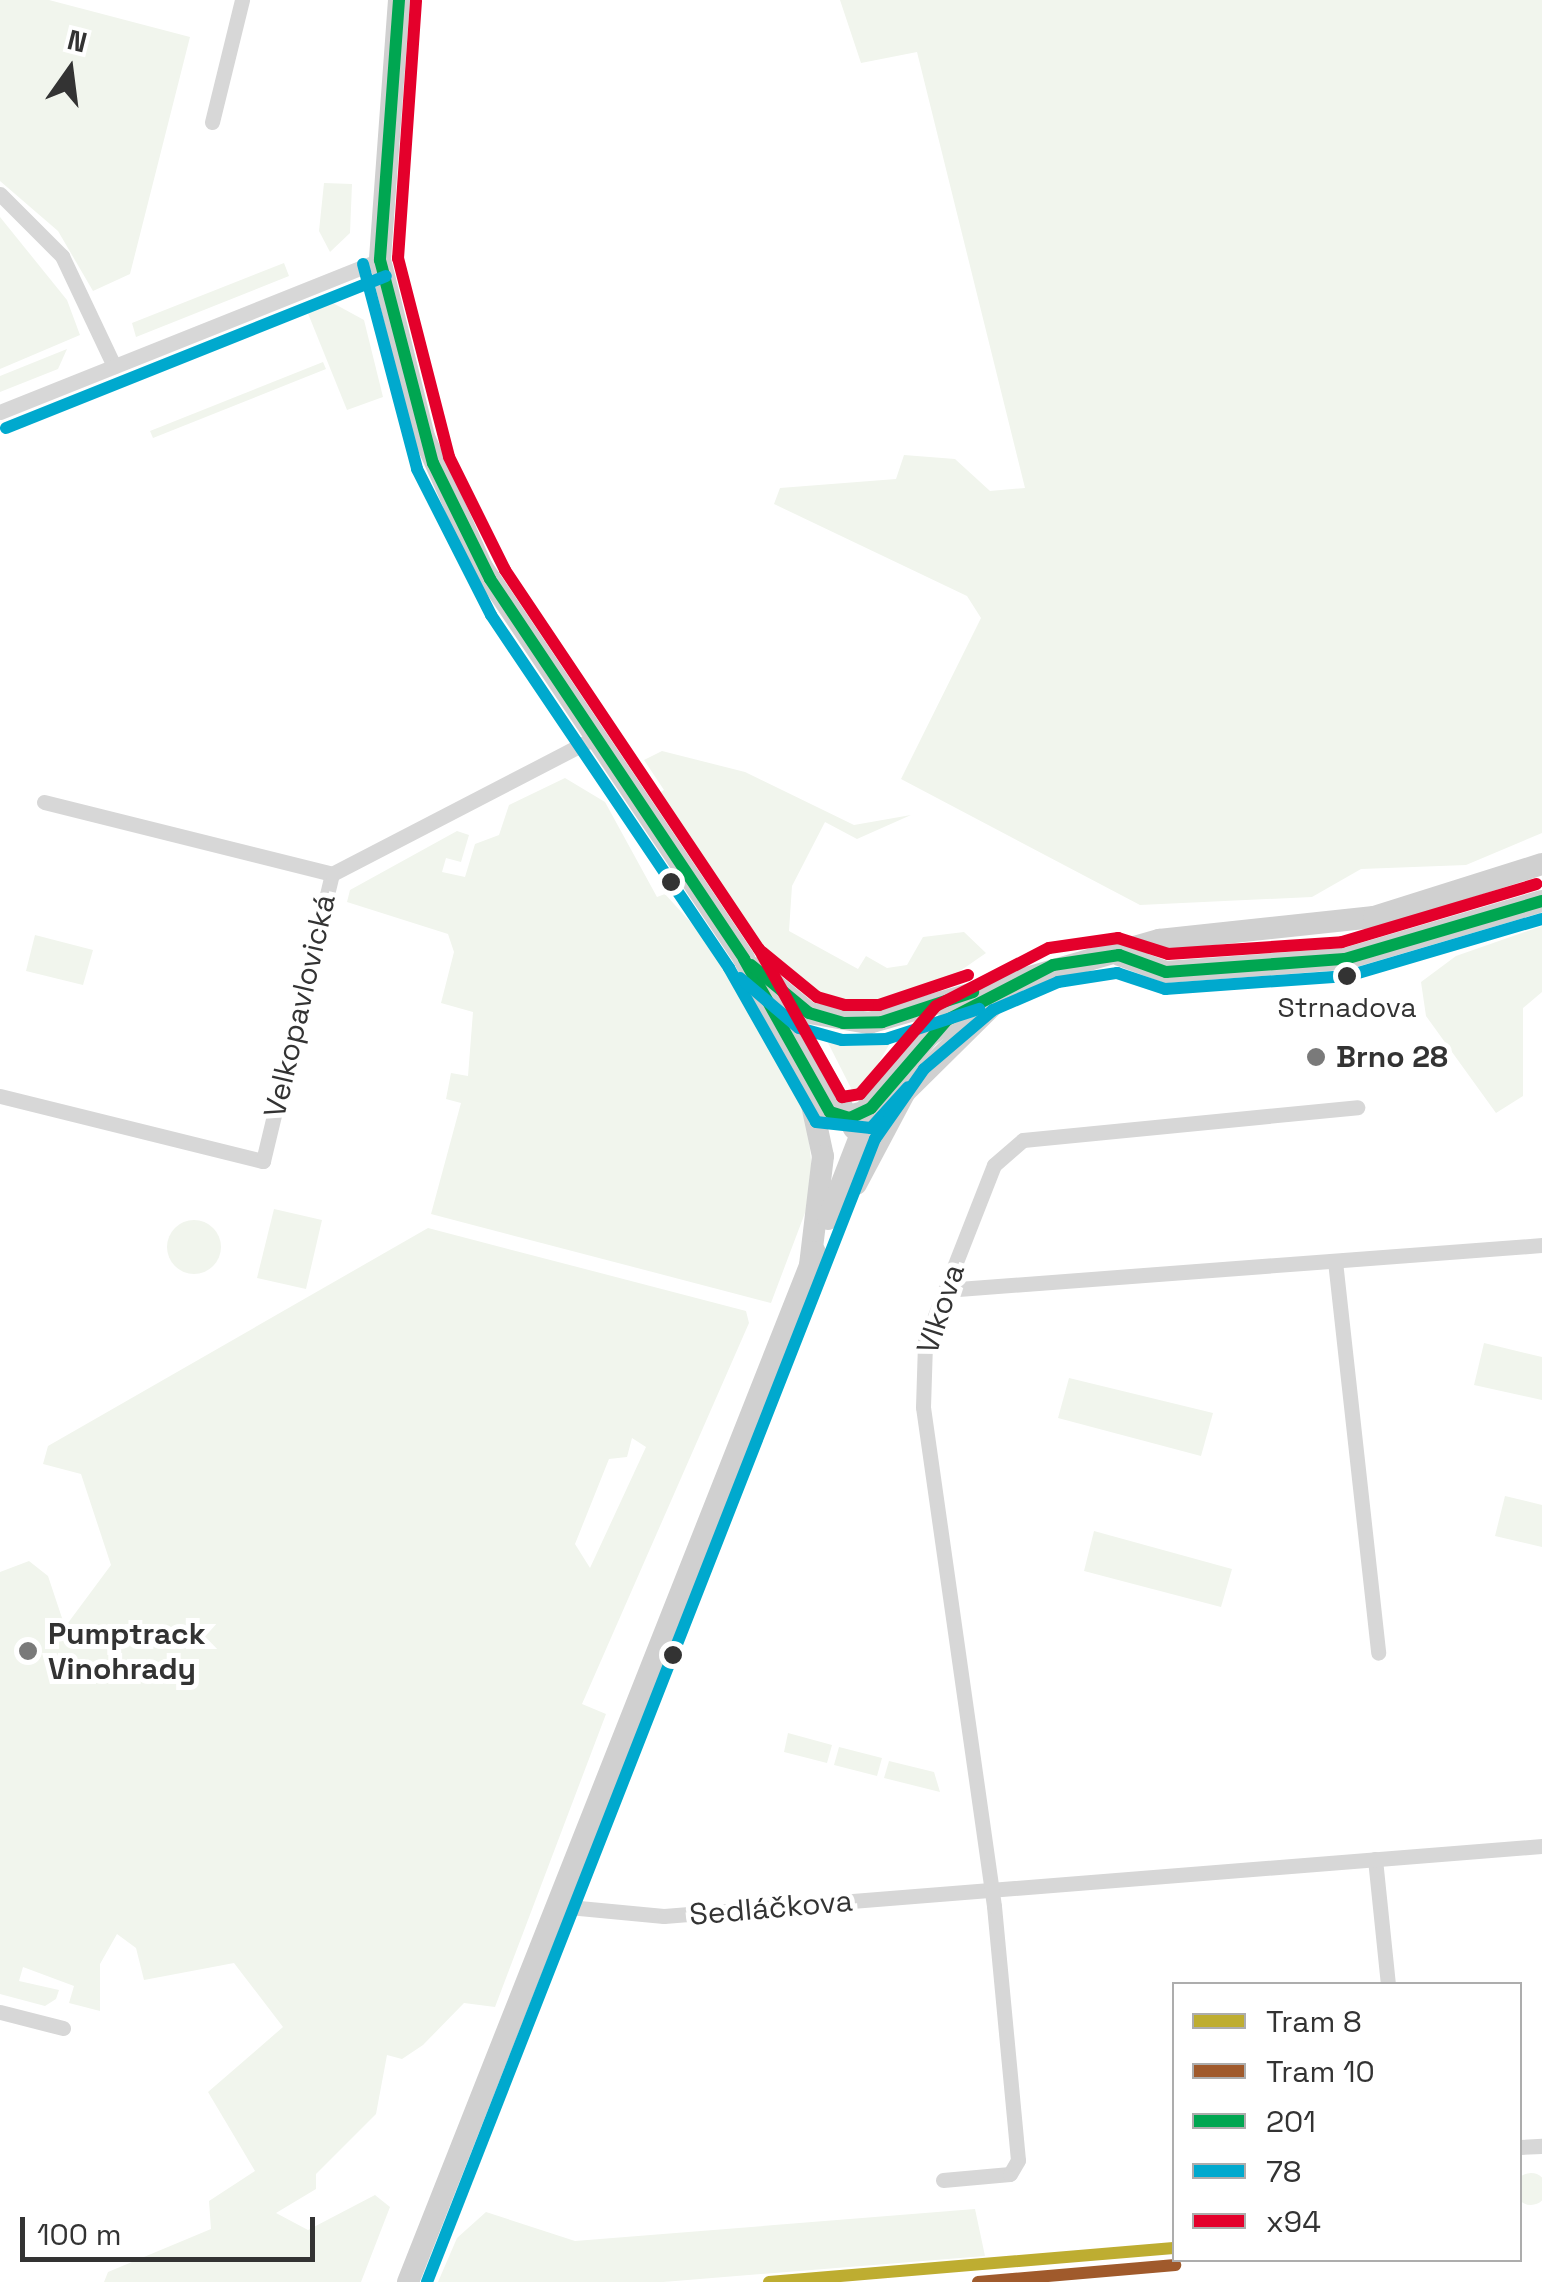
<!DOCTYPE html>
<meta charset="utf-8">
<style>
body{margin:0}
#map{position:relative;width:1542px;height:2282px;overflow:hidden;background:#fff;font-family:"Space Grotesk",sans-serif}
div>[style]{position:absolute}
[style*='--x']{left:calc(var(--x)*1px);top:calc(var(--y)*1px);width:calc(var(--w)*1px);rotate:calc(var(--a)*1deg)}
.green>*{inset:0;background:#f1f5ed}
.round{border-radius:50%}
.street>*{height:15px;margin:-7.5px;padding:0 7.5px;transform-origin:7.5px;border-radius:7.5px;background:#d7d7d7}
.secondary>*{height:22px;margin:-11px;padding:0 11px;transform-origin:11px;border-radius:11px;background:#d0d0d0}
.bus-1>*{height:12px;margin:-6px;padding:0 6px;transform-origin:6px;border-radius:6px;background:#00a651}
.bus-2>*{height:12px;margin:-6px;padding:0 6px;transform-origin:6px;border-radius:6px;background:#00a9ce}
.bus-3>*{height:12px;margin:-6px;padding:0 6px;transform-origin:6px;border-radius:6px;background:#e4002b}
.tram-1>*{height:12px;margin:-6px;padding:0 6px;transform-origin:6px;border-radius:6px;background:#bead31}
.tram-2>*{height:12px;margin:-6px;padding:0 6px;transform-origin:6px;border-radius:6px;background:#a05a2c}
.dots>*{width:28px;height:28px;translate:-50% -50%;box-sizing:border-box;border:5px solid #fff;border-radius:50%}
span{translate:-50% -50%;white-space:nowrap;text-align:center;line-height:1.15;-webkit-text-stroke:10px #fff;paint-order:stroke}
.bus-label{font-size:28px;color:#333}
.street-label{font-size:30px;color:#333}
.poi-label{font-size:30px;color:#333;font-weight:700}
.left{translate:0 -50%;text-align:left}
.legend{position:absolute;left:1172px;top:1982px;width:350px;height:280px;box-sizing:border-box;background:#fff;border:2px solid #adadad;margin:0;padding:12px 18px;list-style:none;font-size:30px;color:#333}
.legend li{display:flex;align-items:center;gap:20px;height:50px}
.legend b{width:50px;border:2px solid #adadad}
.north{position:absolute;left:20px;top:20px;width:100px;height:100px;-webkit-text-stroke:8px #fff;paint-order:stroke;rotate:14deg;font-size:28px;font-weight:700;line-height:40px;text-align:center;color:#333}
.north::after{content:'';display:block;margin:auto;width:35px;height:45px;background:#333;clip-path:polygon(50% 0,100% 100%,50% 72%,0 100%)}
.scale{position:absolute;left:20px;top:2217px;width:295px;height:45px;box-sizing:border-box;border:5px solid #333;border-top:0;padding-left:12px;font-size:30px;line-height:35px;white-space:nowrap;color:#333;-webkit-text-stroke:8px #fff;paint-order:stroke}
</style>
<div id="map">
<div class="green">
<i style="clip-path:polygon(0 0,49px 0,190px 37px,130px 274px,93px 291px,58px 231px,0 181px)"></i>
<i style="clip-path:polygon(840px 0,1542px 0,1542px 833px,1466px 865px,1361px 869px,1312px 897px,1140px 905px,901px 779px,981px 618px,967px 596px,774px 504px,780px 488px,896px 479px,904px 455px,955px 459px,990px 491px,1025px 488px,917px 52px,861px 63px)"></i>
<i style="clip-path:polygon(324px 183px,352px 184px,350px 233px,330px 252px,319px 231px)"></i>
<i style="clip-path:polygon(0 217px,67px 300px,80px 335px,0 369px)"></i>
<i style="clip-path:polygon(284px 263px,289px 276px,136px 337px,132px 323px)"></i>
<i style="clip-path:polygon(331px 302px,364px 320px,383px 397px,347px 410px,307px 311px)"></i>
<i style="clip-path:polygon(67px 349px,58px 369px,0 392px,0 376px)"></i>
<i style="clip-path:polygon(323px 362px,326px 369px,153px 438px,150px 431px)"></i>
<i style="clip-path:polygon(662px 751px,745px 772px,854px 825px,911px 815px,857px 839px,825px 822px,792px 886px,789px 931px,858px 969px,866px 956px,887px 968px,907px 965px,923px 937px,964px 932px,986px 953px,921px 998px,877px 1014px,823px 1010px,780px 974px,657px 795px,664px 790px,644px 760px)"></i>
<i style="clip-path:polygon(565px 778px,605px 802px,657px 897px,665px 894px,703px 936px,805px 1102px,814px 1189px,771px 1303px,431px 1214px,461px 1103px,446px 1099px,451px 1073px,468px 1076px,473px 1012px,441px 1003px,454px 952px,448px 934px,347px 902px,350px 890px,457px 831px,469px 835px,461px 862px,446px 858px,442px 872px,465px 877px,475px 844px,499px 835px,509px 805px)"></i>
<i style="clip-path:polygon(1542px 926px,1542px 992px,1523px 1008px,1523px 1096px,1496px 1113px,1426px 1016px,1421px 982px,1456px 956px)"></i>
<i style="clip-path:polygon(35px 935px,93px 950px,83px 985px,26px 971px)"></i>
<i style="clip-path:polygon(823px 1033px,893px 1038px,858px 1098px,855px 1096px)"></i>
<i style="clip-path:polygon(274px 1209px,322px 1220px,306px 1289px,257px 1278px)"></i>
<i class="round" style="left:167px;top:1220px;width:54px;height:54px"></i>
<i style="clip-path:polygon(evenodd,428px 1228px,746px 1311px,749px 1323px,582px 1704px,606px 1714px,495px 2007px,464px 2003px,423px 2045px,402px 2059px,387px 2055px,376px 2114px,316px 2174px,316px 2189px,276px 2213px,308px 2230px,375px 2195px,390px 2207px,361px 2282px,104px 2282px,108px 2272px,211px 2229px,209px 2201px,255px 2171px,208px 2092px,283px 2027px,234px 1963px,144px 1980px,136px 1948px,117px 1934px,100px 1964px,100px 2011px,69px 2003px,74px 1986px,23px 1967px,19px 1981px,59px 1990px,56px 1999px,45px 2006px,0 1994px,0 1572px,29px 1561px,48px 1576px,65px 1627px,111px 1565px,81px 1474px,43px 1464px,48px 1446px,428px 1228px,632px 1438px,646px 1447px,590px 1568px,575px 1544px,609px 1459px,627px 1457px,632px 1438px)"></i>
<i style="clip-path:polygon(1484px 1343px,1542px 1357px,1542px 1400px,1474px 1385px)"></i>
<i style="clip-path:polygon(1069px 1378px,1213px 1413px,1201px 1456px,1058px 1418px)"></i>
<i style="clip-path:polygon(1505px 1496px,1542px 1505px,1542px 1547px,1495px 1536px)"></i>
<i style="clip-path:polygon(1094px 1531px,1232px 1569px,1221px 1607px,1084px 1571px)"></i>
<i style="clip-path:polygon(788px 1733px,832px 1745px,827px 1763px,784px 1752px)"></i>
<i style="clip-path:polygon(839px 1747px,882px 1758px,877px 1776px,834px 1765px)"></i>
<i style="clip-path:polygon(889px 1761px,934px 1772px,940px 1792px,884px 1778px)"></i>
<i class="round" style="left:1515px;top:2173px;width:32px;height:32px"></i>
<i style="clip-path:polygon(975px 2209px,985px 2256px,663px 2282px,438px 2282px,457px 2238px,486px 2212px,575px 2241px)"></i>
</div>
<div class="street">
<i style="--x:212;--y:122;--w:126;--a:-76.2"></i>
<i style="--x:0;--y:194;--w:88;--a:45"></i>
<i style="--x:62;--y:256;--w:122;--a:64.7"></i>
<i style="--x:0;--y:412;--w:409;--a:-21.8"></i>
<i style="--x:44;--y:802;--w:297;--a:14"></i>
<i style="--x:0;--y:1096;--w:271;--a:13.9"></i>
<i style="--x:263;--y:1161;--w:295;--a:-76.5"></i>
<i style="--x:332;--y:874;--w:295;--a:-27.4"></i>
<i style="--x:1335;--y:1261;--w:394;--a:83.7"></i>
<i style="--x:945;--y:1290;--w:599;--a:-4.31"></i>
<i style="--x:1375;--y:1859;--w:126;--a:84.1"></i>
<i style="--x:558;--y:1906;--w:106;--a:5.4"></i>
<i style="--x:664;--y:1916;--w:881;--a:-4.56"></i>
<i style="--x:0;--y:2012;--w:65;--a:14.3"></i>
<i style="--x:1520;--y:2147;--w:22;--a:-3"></i>
<i style="--x:943;--y:2180;--w:67;--a:-5.1"></i>
<i style="--x:1010;--y:2174;--w:16;--a:-60"></i>
<i style="--x:1018;--y:2160;--w:255;--a:-95.4"></i>
<i style="--x:994;--y:1906;--w:504;--a:-98.1"></i>
<i style="--x:923;--y:1407;--w:65;--a:-88.2"></i>
<i style="--x:925;--y:1342;--w:56;--a:-69"></i>
<i style="--x:945;--y:1290;--w:134;--a:-68.6"></i>
<i style="--x:994;--y:1165;--w:38;--a:-41"></i>
<i style="--x:1023;--y:1140;--w:336;--a:-5.6"></i>
</div>
<div class="secondary">
<i style="--x:399;--y:0;--w:261;--a:94.2"></i>
<i style="--x:380;--y:260;--w:182;--a:76"></i>
<i style="--x:424;--y:437;--w:142;--a:66"></i>
<i style="--x:482;--y:567;--w:471;--a:56.2"></i>
<i style="--x:744;--y:959;--w:133;--a:62.3"></i>
<i style="--x:806;--y:1077;--w:81;--a:77.9"></i>
<i style="--x:823;--y:1156;--w:110;--a:96.8"></i>
<i style="--x:1119;--y:955;--w:50;--a:19.9"></i>
<i style="--x:1166;--y:972;--w:179;--a:-4.2"></i>
<i style="--x:1345;--y:959;--w:205;--a:-16.4"></i>
<i style="--x:754;--y:968;--w:71;--a:39.3"></i>
<i style="--x:809;--y:1013;--w:61;--a:9.5"></i>
<i style="--x:869;--y:1023;--w:302;--a:-16"></i>
<i style="--x:1159;--y:940;--w:216;--a:-6.1"></i>
<i style="--x:1374;--y:917;--w:176;--a:-17.5"></i>
<i style="--x:784;--y:1005;--w:142;--a:60.4"></i>
<i style="--x:814;--y:1090;--w:39;--a:46"></i>
<i style="--x:841;--y:1118;--w:24;--a:-15"></i>
<i style="--x:864;--y:1112;--w:100;--a:-49.5"></i>
<i style="--x:929;--y:1036;--w:59;--a:-36.7"></i>
<i style="--x:856;--y:1184;--w:104;--a:-62"></i>
<i style="--x:905;--y:1092;--w:153;--a:-44.7"></i>
<i style="--x:828;--y:1219;--w:119;--a:-68.8"></i>
<i style="--x:408;--y:2282;--w:1107;--a:-68.42"></i>
</div>
<div class="bus-1">
<i style="--x:399;--y:0;--w:261;--a:94.2"></i>
<i style="--x:380;--y:260;--w:210;--a:75.4"></i>
<i style="--x:433;--y:463;--w:129;--a:63.8"></i>
<i style="--x:490;--y:579;--w:457;--a:56.2"></i>
<i style="--x:744;--y:959;--w:176;--a:60.7"></i>
<i style="--x:830;--y:1112;--w:21;--a:17"></i>
<i style="--x:850;--y:1118;--w:23;--a:-25"></i>
<i style="--x:871;--y:1108;--w:116;--a:-49.2"></i>
<i style="--x:947;--y:1020;--w:119;--a:-27.4"></i>
<i style="--x:1053;--y:965;--w:67;--a:-8.6"></i>
<i style="--x:1119;--y:955;--w:50;--a:19.9"></i>
<i style="--x:1166;--y:972;--w:179;--a:-4.2"></i>
<i style="--x:1345;--y:959;--w:205;--a:-16.4"></i>
<i style="--x:751;--y:965;--w:75;--a:39.6"></i>
<i style="--x:809;--y:1013;--w:35;--a:16"></i>
<i style="--x:843;--y:1023;--w:39;--a:-1"></i>
<i style="--x:882;--y:1022;--w:96;--a:-18.2"></i>
</div>
<div class="bus-2">
<i style="--x:363;--y:264;--w:212;--a:75.2"></i>
<i style="--x:417;--y:469;--w:164;--a:63.1"></i>
<i style="--x:491;--y:615;--w:426;--a:56"></i>
<i style="--x:729;--y:968;--w:177;--a:60.5"></i>
<i style="--x:816;--y:1122;--w:55;--a:6.2"></i>
<i style="--x:871;--y:1128;--w:55;--a:-47.9"></i>
<i style="--x:6;--y:428;--w:409;--a:-21.8"></i>
<i style="--x:740;--y:978;--w:77;--a:40.3"></i>
<i style="--x:799;--y:1028;--w:45;--a:15.6"></i>
<i style="--x:842;--y:1040;--w:44;--a:-1.3"></i>
<i style="--x:886;--y:1039;--w:98;--a:-17.9"></i>
<i style="--x:427;--y:2282;--w:1228;--a:-68.6"></i>
<i style="--x:875;--y:1139;--w:85;--a:-55"></i>
<i style="--x:924;--y:1069;--w:91;--a:-40.5"></i>
<i style="--x:993;--y:1010;--w:71;--a:-23.3"></i>
<i style="--x:1058;--y:982;--w:60;--a:-8.7"></i>
<i style="--x:1117;--y:973;--w:51;--a:18.4"></i>
<i style="--x:1165;--y:989;--w:183;--a:-4.1"></i>
<i style="--x:1348;--y:976;--w:202;--a:-16.4"></i>
</div>
<div class="bus-3">
<i style="--x:416;--y:1;--w:258;--a:94"></i>
<i style="--x:398;--y:258;--w:205;--a:75.6"></i>
<i style="--x:449;--y:457;--w:126;--a:63.6"></i>
<i style="--x:505;--y:570;--w:456;--a:56.2"></i>
<i style="--x:759;--y:949;--w:170;--a:60.7"></i>
<i style="--x:842;--y:1097;--w:18;--a:-9"></i>
<i style="--x:860;--y:1094;--w:116;--a:-49.2"></i>
<i style="--x:936;--y:1006;--w:127;--a:-27.2"></i>
<i style="--x:1049;--y:948;--w:70;--a:-8.2"></i>
<i style="--x:1118;--y:938;--w:52;--a:17.7"></i>
<i style="--x:1168;--y:954;--w:174;--a:-3.9"></i>
<i style="--x:1342;--y:942;--w:203;--a:-16.6"></i>
<i style="--x:762;--y:952;--w:71;--a:39.3"></i>
<i style="--x:817;--y:997;--w:29;--a:16"></i>
<i style="--x:845;--y:1005;--w:34;--a:0"></i>
<i style="--x:879;--y:1005;--w:94;--a:-18.6"></i>
</div>
<div class="tram-1">
<i style="--x:769;--y:2282;--w:406;--a:-4.8"></i>
</div>
<div class="tram-2">
<i style="--x:978;--y:2282;--w:198;--a:-4.9"></i>
</div>
<div class="dots">
<i style="left:671px;top:882px;background:#333"></i>
<i style="left:1347px;top:976px;background:#333"></i>
<i style="left:1316px;top:1057px;background:#7a7a7a"></i>
<i style="left:28px;top:1651px;background:#7a7a7a"></i>
<i style="left:673px;top:1655px;background:#333"></i>
</div>
<div class="bus-label">
<span style="left:1347px;top:1007px">Strnadova</span>
</div>
<div class="street-label">
<span style="left:300px;top:1006px;rotate:-77deg">Velkopavlovická</span>
<span style="left:941px;top:1309px;rotate:-72deg">Vlkova</span>
<span style="left:771px;top:1908px;rotate:-5deg">Sedláčkova</span>
</div>
<div class="poi-label">
<span class="left" style="left:1336px;top:1057px">Brno 28</span>
<span class="left" style="left:48px;top:1651px">Pumptrack<br>Vinohrady</span>
</div>
<ul class="legend">
<li><b style="height:12px;background:#bead31"></b>Tram 8</li>
<li><b style="height:12px;background:#a05a2c"></b>Tram 10</li>
<li><b style="height:12px;background:#00a651"></b>201</li>
<li><b style="height:12px;background:#00a9ce"></b>78</li>
<li><b style="height:12px;background:#e4002b"></b>x94</li>
</ul>
<div class="north">N</div>
<div class="scale">100 m</div>
</div>
